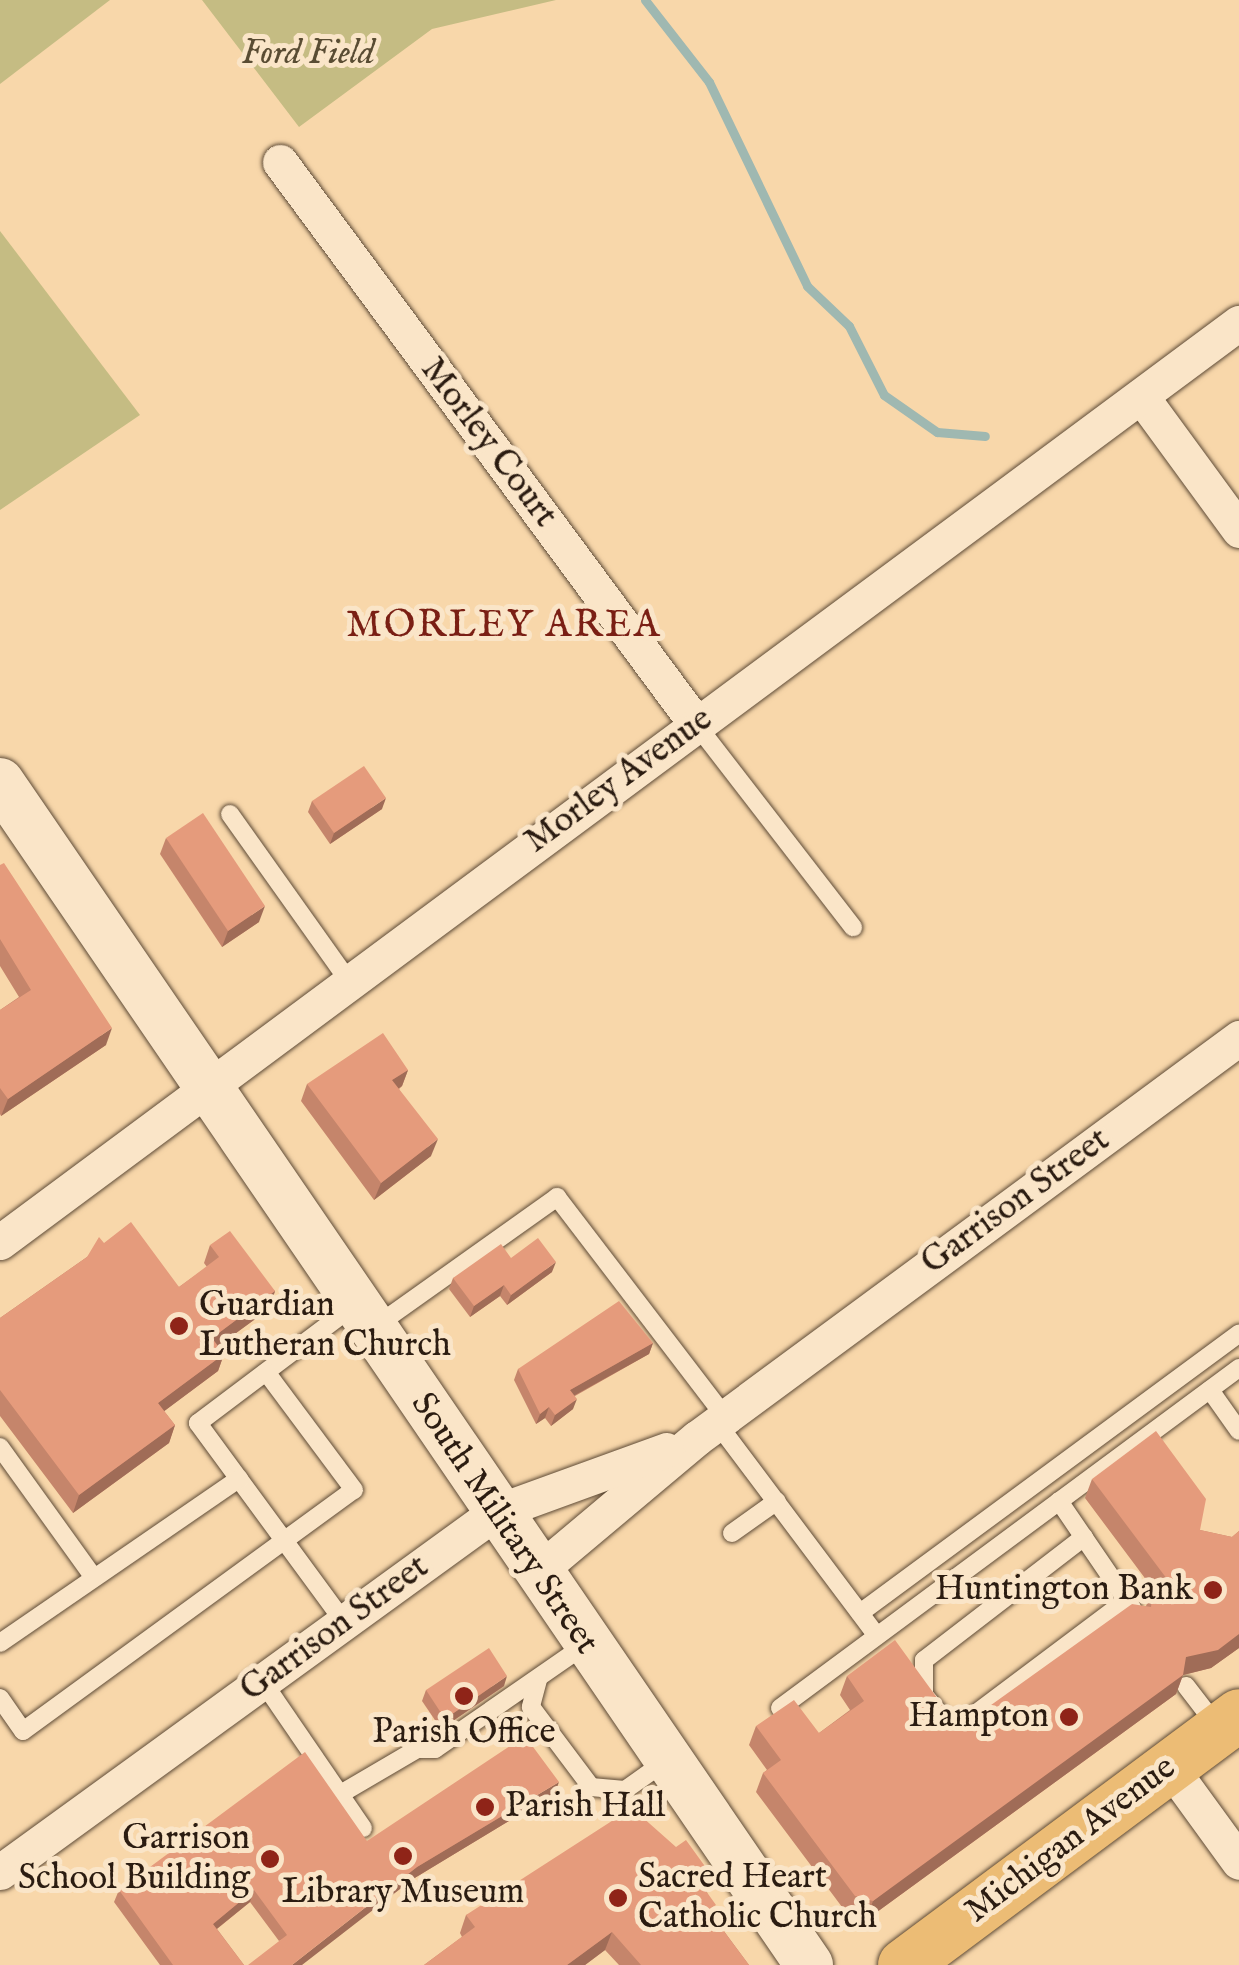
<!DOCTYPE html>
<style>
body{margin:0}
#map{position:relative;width:1239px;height:1965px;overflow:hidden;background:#f8d7aa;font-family:"IM FELL English",serif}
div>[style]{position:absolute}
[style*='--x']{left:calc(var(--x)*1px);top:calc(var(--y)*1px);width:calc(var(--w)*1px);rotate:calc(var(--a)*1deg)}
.green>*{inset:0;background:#c5bc83}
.stream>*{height:9px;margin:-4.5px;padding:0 4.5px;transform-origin:4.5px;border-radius:4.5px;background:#9fb8b1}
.roads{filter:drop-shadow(0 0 2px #5e4b37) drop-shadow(0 0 2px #5e4b37)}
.lane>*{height:18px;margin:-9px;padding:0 9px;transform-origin:9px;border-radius:9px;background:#fae5c8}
.street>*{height:35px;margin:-17.5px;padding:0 17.5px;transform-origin:17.5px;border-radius:17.5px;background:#fae5c8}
.secondary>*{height:48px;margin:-24px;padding:0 24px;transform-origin:24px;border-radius:24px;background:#fae5c8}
.primary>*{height:52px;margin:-26px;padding:0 26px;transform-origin:26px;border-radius:26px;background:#ecbc75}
.wall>*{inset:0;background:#c5856b}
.shaded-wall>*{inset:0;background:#a06c57}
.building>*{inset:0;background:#e59b7c}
.dots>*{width:28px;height:28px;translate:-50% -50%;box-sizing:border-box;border:5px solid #fae5c8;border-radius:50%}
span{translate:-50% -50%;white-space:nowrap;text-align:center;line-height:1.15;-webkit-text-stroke:10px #fae5c8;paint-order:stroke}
.park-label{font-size:35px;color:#594c33;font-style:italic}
.street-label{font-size:35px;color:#2b1c11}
.poi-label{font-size:35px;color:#2b1c11}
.left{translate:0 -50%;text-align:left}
.right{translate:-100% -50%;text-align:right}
.neighbourhood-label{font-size:38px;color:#7a1f14;letter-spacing:2.5px}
</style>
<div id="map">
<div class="green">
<i style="clip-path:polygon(0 0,110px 0,0 84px)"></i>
<i style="clip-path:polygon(202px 0,556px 0,432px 29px,299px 127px)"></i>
<i style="clip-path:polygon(0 231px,140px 415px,0 510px)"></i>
</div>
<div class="stream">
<i style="--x:645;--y:0;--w:104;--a:52"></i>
<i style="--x:709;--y:82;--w:226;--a:64.3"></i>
<i style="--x:807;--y:286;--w:58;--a:43.6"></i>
<i style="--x:849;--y:326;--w:77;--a:63.1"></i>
<i style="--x:884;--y:395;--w:65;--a:34.9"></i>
<i style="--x:937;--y:432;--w:48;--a:4.8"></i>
</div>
<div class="roads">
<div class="lane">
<i style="--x:696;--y:724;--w:257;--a:52.3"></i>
<i style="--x:230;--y:814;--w:204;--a:54.6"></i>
<i style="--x:373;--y:1328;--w:226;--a:-35.4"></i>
<i style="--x:557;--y:1197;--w:277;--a:52.6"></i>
<i style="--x:1210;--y:1390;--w:50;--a:54.7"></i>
<i style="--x:717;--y:1423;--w:266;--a:53.1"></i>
<i style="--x:0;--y:1447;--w:161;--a:54.3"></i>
<i style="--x:1059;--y:1501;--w:130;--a:55.7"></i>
<i style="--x:732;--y:1533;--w:55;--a:-35.4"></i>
<i style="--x:1084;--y:1537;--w:202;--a:142.4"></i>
<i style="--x:924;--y:1660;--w:35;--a:90"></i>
<i style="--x:924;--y:1695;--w:34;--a:50"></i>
<i style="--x:946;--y:1721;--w:24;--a:-7"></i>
<i style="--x:970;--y:1718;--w:196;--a:-36.9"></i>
<i style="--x:860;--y:1613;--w:471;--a:-36.4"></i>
<i style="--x:344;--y:1622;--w:247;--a:-126.3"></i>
<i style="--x:198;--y:1423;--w:198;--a:-37"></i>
<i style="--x:0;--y:1643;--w:290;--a:-34.5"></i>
<i style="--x:538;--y:1680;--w:28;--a:105"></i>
<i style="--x:531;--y:1707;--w:100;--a:53.1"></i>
<i style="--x:591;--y:1787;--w:34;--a:5"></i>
<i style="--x:625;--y:1790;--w:50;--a:-35.3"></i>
<i style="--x:263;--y:1682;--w:177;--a:55.6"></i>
<i style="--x:1186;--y:1686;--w:49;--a:52.4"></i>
<i style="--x:0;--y:1698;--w:40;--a:55.1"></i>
<i style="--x:23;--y:1731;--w:409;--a:-36.1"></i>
<i style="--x:354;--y:1490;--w:147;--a:-126.7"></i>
<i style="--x:780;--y:1708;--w:571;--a:-36.53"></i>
<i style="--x:337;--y:1796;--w:93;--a:-30.4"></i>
<i style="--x:417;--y:1749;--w:18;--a:0"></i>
<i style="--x:435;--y:1749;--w:181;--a:-34.7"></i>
</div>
<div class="street">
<i style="--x:280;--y:162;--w:699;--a:53.49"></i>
<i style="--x:1141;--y:396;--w:166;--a:53.8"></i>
<i style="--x:0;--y:1242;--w:1543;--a:-36.57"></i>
<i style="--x:536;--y:1573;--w:210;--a:-40"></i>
<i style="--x:697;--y:1438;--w:674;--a:-36.43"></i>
<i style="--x:1170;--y:1767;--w:117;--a:54"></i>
<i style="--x:0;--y:1872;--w:613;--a:-35.97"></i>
<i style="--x:496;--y:1512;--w:181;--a:-20"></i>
</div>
<div class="secondary">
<i style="--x:0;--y:782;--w:1433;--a:55.63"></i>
</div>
<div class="primary">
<i style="--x:904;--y:1965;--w:418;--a:-36.7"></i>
</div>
</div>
<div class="wall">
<i style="clip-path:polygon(312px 801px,382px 809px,330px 844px,308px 812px)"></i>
<i style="clip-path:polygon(166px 838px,259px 922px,222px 947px,160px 854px)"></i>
<i style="clip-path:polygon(0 865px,106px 1045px,1px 1116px,0 1114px,0 1010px,19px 997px,0 966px)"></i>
<i style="clip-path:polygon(408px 1070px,402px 1086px,399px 1089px,431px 1156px,374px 1200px,301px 1101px,307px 1084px)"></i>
<i style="clip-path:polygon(104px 1243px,179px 1287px,207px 1267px,204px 1263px,210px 1245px,275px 1291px,269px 1309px,218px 1346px,224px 1354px,218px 1371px,164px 1411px,175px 1425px,169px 1443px,73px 1513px,0 1416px,0 1318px,87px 1257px)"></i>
<i style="clip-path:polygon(511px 1258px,552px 1272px,507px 1305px,500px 1296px,470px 1317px,449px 1289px,453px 1278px)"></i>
<i style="clip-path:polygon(653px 1343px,649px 1354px,575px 1396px,573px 1409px,551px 1426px,545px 1418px,536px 1424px,514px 1380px,518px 1369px)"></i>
<i style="clip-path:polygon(1092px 1479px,1200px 1530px,1232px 1537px,1239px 1531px,1239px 1648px,1211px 1668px,1183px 1675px,1176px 1694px,866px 1920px,848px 1915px,756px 1792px,763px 1773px,767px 1770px,749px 1745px,756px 1726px,819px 1733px,850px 1710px,840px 1695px,847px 1676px,959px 1728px,1146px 1606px,1153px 1589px,1085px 1498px)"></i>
<i style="clip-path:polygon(504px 1686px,441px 1729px,422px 1701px,426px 1690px)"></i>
<i style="clip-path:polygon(555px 1793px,413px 1879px,279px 1941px,250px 1902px,217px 1929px,244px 1965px,160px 1965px,114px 1902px,119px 1890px,367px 1841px)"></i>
<i style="clip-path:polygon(676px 1847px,712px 1876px,707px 1892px,712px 1915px,749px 1965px,619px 1965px,605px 1950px,585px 1965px,424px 1965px,462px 1937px,460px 1933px,466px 1915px)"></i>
</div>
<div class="shaded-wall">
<i style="clip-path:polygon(386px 798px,382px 809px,330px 844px,334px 833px)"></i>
<i style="clip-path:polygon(265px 906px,259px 922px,222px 947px,228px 931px)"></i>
<i style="clip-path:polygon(112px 1028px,106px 1045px,1px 1116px,8px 1099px)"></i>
<i style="clip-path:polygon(408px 1070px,402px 1086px,386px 1097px,392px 1080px)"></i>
<i style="clip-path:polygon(438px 1139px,431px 1156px,374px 1200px,381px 1183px)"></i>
<i style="clip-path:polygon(556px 1262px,552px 1272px,507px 1305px,511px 1295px)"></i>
<i style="clip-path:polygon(504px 1285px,500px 1296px,470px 1317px,474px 1306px)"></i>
<i style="clip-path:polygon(275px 1291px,269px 1309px,206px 1355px,212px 1338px)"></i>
<i style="clip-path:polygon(653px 1343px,649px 1354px,566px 1400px,570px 1390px)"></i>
<i style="clip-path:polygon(224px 1354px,218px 1371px,151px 1421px,158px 1403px)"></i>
<i style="clip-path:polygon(577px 1399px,573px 1409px,551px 1426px,555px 1415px)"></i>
<i style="clip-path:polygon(549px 1407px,545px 1418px,536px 1424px,540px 1414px)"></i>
<i style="clip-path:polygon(175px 1425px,169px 1443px,73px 1513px,79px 1495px)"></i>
<i style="clip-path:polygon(1239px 1634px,1239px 1648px,1211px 1668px,1183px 1675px,1176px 1694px,866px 1920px,873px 1901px,1186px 1657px)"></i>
<i style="clip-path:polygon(507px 1676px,504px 1686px,441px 1729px,445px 1719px)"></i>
<i style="clip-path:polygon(559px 1782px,555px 1793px,413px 1879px,302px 1965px,292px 1965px,417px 1867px)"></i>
<i style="clip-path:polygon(712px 1876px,706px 1894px,701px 1884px)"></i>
<i style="clip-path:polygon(254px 1890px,250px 1902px,209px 1935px,213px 1924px)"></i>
<i style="clip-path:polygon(612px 1932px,605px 1950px,585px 1965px,567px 1965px)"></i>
</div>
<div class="building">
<i style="clip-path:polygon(364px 766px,386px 798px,334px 833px,312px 801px)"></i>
<i style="clip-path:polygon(203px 813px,265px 906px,228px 931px,166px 838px)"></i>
<i style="clip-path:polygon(4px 863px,112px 1028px,8px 1099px,0 1088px,0 1010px,31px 990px,0 939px,0 865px)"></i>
<i style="clip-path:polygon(383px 1033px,408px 1070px,392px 1080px,438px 1139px,381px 1183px,307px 1084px)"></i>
<i style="clip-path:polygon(131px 1222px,179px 1287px,219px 1257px,210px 1245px,230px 1231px,275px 1291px,212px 1338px,224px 1354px,158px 1403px,175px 1425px,79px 1495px,0 1390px,0 1318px,87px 1257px,99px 1237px,104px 1243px)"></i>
<i style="clip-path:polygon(538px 1238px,556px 1262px,511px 1295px,504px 1285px,474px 1306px,453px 1278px,501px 1244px,511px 1258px)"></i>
<i style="clip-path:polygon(619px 1301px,653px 1343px,570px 1390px,577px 1399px,555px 1415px,549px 1407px,540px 1414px,518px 1369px)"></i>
<i style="clip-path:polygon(1156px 1431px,1206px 1499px,1200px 1530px,1232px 1537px,1239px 1531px,1239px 1634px,1218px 1650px,1186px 1657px,1183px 1675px,873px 1901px,855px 1896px,763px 1773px,781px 1760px,756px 1726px,794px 1700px,819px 1733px,864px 1701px,847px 1676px,895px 1640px,959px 1728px,1132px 1604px,1151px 1607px,1153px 1589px,1167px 1579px,1092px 1479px)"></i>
<i style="clip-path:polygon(489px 1648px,507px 1676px,445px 1719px,426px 1690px)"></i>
<i style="clip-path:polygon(525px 1736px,559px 1782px,417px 1867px,292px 1965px,248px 1965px,287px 1935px,254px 1890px,213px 1924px,244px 1965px,173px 1965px,119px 1890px,305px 1752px,367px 1841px)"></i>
<i style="clip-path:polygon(632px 1808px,676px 1847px,686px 1840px,712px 1876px,701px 1884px,716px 1905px,708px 1910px,749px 1965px,641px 1965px,612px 1932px,567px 1965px,424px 1965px,475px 1927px,466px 1915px)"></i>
</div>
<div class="dots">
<i style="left:179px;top:1326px;background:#8f2418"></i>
<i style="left:1213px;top:1590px;background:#8f2418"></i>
<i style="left:464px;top:1696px;background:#8f2418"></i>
<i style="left:1069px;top:1717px;background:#8f2418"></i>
<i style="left:485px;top:1807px;background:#8f2418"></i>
<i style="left:403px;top:1856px;background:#8f2418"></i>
<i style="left:270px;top:1859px;background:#8f2418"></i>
<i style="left:618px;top:1898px;background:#8f2418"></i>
</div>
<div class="park-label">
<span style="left:308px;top:54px">Ford Field</span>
</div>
<div class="street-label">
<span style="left:488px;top:443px;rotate:53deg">Morley Court</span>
<span style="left:619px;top:781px;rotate:-36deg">Morley Avenue</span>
<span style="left:1016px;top:1202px;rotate:-36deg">Garrison Street</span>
<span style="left:504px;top:1524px;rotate:56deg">South Military Street</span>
<span style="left:335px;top:1629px;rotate:-36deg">Garrison Street</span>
<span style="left:1071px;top:1840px;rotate:-37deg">Michigan Avenue</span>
</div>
<div class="poi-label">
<span class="left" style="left:199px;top:1326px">Guardian<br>Lutheran Church</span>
<span class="right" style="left:1193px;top:1590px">Huntington Bank</span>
<span class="right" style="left:1049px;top:1717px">Hampton</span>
<span style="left:464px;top:1733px">Parish Office</span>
<span class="left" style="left:505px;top:1807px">Parish Hall</span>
<span class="right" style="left:250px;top:1859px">Garrison<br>School Building</span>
<span class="left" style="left:638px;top:1898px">Sacred Heart<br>Catholic Church</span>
<span style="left:403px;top:1893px">Library Museum</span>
</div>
<div class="neighbourhood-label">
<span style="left:504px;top:627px">MORLEY AREA</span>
</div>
</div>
